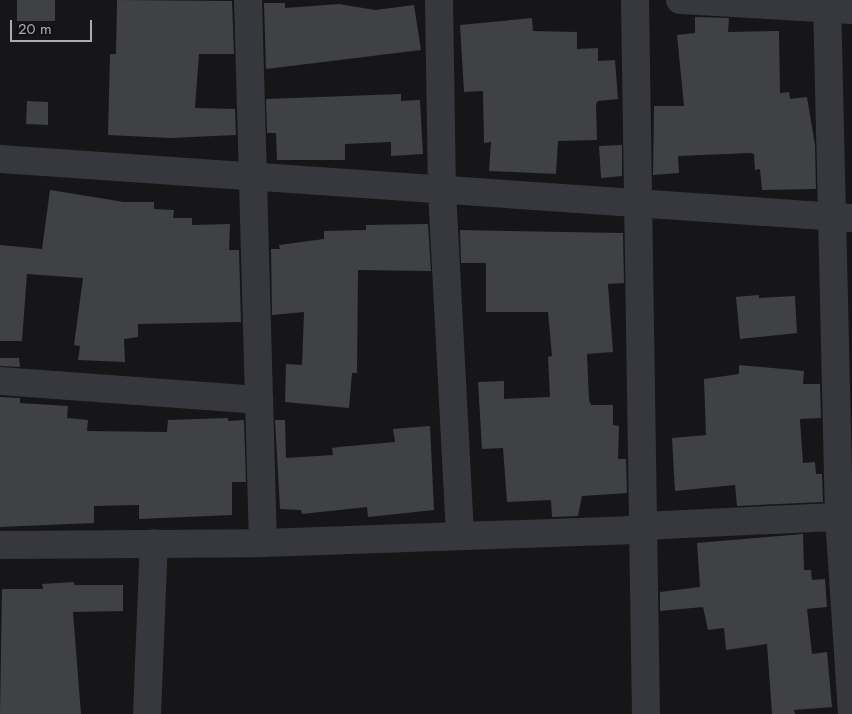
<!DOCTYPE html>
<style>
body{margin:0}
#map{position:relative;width:852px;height:714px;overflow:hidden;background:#161618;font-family:Jost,sans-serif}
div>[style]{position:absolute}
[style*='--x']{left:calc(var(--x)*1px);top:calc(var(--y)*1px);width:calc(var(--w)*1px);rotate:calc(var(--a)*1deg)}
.building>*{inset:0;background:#404145}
.street>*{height:28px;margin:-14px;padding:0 14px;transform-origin:14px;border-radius:14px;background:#37383d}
span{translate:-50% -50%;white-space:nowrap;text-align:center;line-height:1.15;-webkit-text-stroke:4px #111113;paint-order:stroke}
.scale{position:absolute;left:10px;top:20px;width:82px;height:22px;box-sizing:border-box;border:2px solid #a8adb8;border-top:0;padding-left:6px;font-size:15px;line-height:18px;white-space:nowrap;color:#a8adb8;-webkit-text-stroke:4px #111113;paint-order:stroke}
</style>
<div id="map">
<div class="building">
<i style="clip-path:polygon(17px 0,55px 0,55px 21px,17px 21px)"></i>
<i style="clip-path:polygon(117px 0,232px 1px,234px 54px,199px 54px,195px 108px,235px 109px,236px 135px,170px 138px,108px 135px,110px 54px,116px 54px)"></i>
<i style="clip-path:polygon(264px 3px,285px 3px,285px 8px,339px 4px,375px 10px,414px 5px,421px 50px,266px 69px)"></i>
<i style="clip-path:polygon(695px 17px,729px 18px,728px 32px,779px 31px,780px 93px,789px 92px,790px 99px,807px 97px,815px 145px,816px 189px,762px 190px,760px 169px,755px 170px,754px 154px,750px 153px,678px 156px,679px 173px,653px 175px,654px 106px,684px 106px,677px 35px,695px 33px)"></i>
<i style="clip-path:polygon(532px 18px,533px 31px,577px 32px,577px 49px,598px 48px,598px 61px,615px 60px,618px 99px,598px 101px,596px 104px,597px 140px,558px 141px,556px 174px,489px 171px,491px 142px,484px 143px,483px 91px,464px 92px,460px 25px)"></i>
<i style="clip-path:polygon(401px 94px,401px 101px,420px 100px,423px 154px,391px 156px,391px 142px,345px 144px,345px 160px,277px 160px,276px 133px,267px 133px,266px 99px)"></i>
<i style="clip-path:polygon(27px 101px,48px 102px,48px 125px,26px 124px)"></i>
<i style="clip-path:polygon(622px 145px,622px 176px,601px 178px,599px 146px)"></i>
<i style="clip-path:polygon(50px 190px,124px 202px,154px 202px,154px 209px,174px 210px,173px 218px,192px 218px,192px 225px,230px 224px,229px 250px,239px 250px,241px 322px,138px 324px,138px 337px,124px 339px,125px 362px,78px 360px,80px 346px,74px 345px,83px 278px,27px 274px,22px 341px,0 341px,0 245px,42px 249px)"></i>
<i style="clip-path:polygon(428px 224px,431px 271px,358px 270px,357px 373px,352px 373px,349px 408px,285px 402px,286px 364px,302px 365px,304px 312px,272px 315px,271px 249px,280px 249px,279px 245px,324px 239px,324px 231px,366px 230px,366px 225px)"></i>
<i style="clip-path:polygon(460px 230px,623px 233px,624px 283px,608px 284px,613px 352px,587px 354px,589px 400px,591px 405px,613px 405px,613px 425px,619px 426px,618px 459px,626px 459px,627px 493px,582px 496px,578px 516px,552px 517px,551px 500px,507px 502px,503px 448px,482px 449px,478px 382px,504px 381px,504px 399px,550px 397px,548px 357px,552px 356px,548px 312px,486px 312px,486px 263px,461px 263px)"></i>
<i style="clip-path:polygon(759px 295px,759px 298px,795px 296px,797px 333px,740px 339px,736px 297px)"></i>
<i style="clip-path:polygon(0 358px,19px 358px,20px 367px,0 366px)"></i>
<i style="clip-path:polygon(739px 365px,804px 371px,803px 384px,820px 384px,821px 418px,800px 419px,803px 463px,815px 462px,816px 474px,822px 474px,823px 502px,737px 506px,735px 485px,675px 491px,672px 438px,706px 435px,704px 379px,739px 374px)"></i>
<i style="clip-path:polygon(0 397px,20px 398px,20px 403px,68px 406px,67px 418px,88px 420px,87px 431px,167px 432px,168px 420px,228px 418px,228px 421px,244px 420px,246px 482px,232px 482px,232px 515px,139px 519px,139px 505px,94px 506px,94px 523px,0 527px)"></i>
<i style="clip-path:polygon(275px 420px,285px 420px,286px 458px,333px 455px,332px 448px,339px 447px,395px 442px,393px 429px,430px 426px,434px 510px,368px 517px,367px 507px,302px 514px,301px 510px,280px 509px)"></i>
<i style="clip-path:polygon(803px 534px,804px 570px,811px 570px,812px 580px,825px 579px,827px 607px,807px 609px,812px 654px,827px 652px,832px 707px,794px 710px,795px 714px,772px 714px,767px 644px,726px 650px,724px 628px,708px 630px,703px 607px,660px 611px,660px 592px,700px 587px,697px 543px)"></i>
<i style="clip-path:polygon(74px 582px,74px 585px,123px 585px,123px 611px,73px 612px,81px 714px,0 714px,2px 589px,43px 589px,42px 584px)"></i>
</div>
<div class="street">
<i style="--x:248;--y:0;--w:543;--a:88.42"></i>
<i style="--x:439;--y:0;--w:191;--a:89.1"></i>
<i style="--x:442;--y:191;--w:345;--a:87"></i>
<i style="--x:635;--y:0;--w:714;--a:89.12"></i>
<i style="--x:680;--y:0;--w:172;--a:3.3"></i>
<i style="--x:827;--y:0;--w:517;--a:88.67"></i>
<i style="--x:839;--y:517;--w:197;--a:86.2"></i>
<i style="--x:0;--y:159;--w:854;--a:3.96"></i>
<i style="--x:0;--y:381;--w:260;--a:4.2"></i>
<i style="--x:0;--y:545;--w:263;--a:-0.4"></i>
<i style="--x:263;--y:543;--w:366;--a:-2"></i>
<i style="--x:629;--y:530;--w:15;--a:-16"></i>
<i style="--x:643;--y:526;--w:209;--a:-2.7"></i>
<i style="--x:147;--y:714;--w:171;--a:-87.7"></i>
</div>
<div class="scale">20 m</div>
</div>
